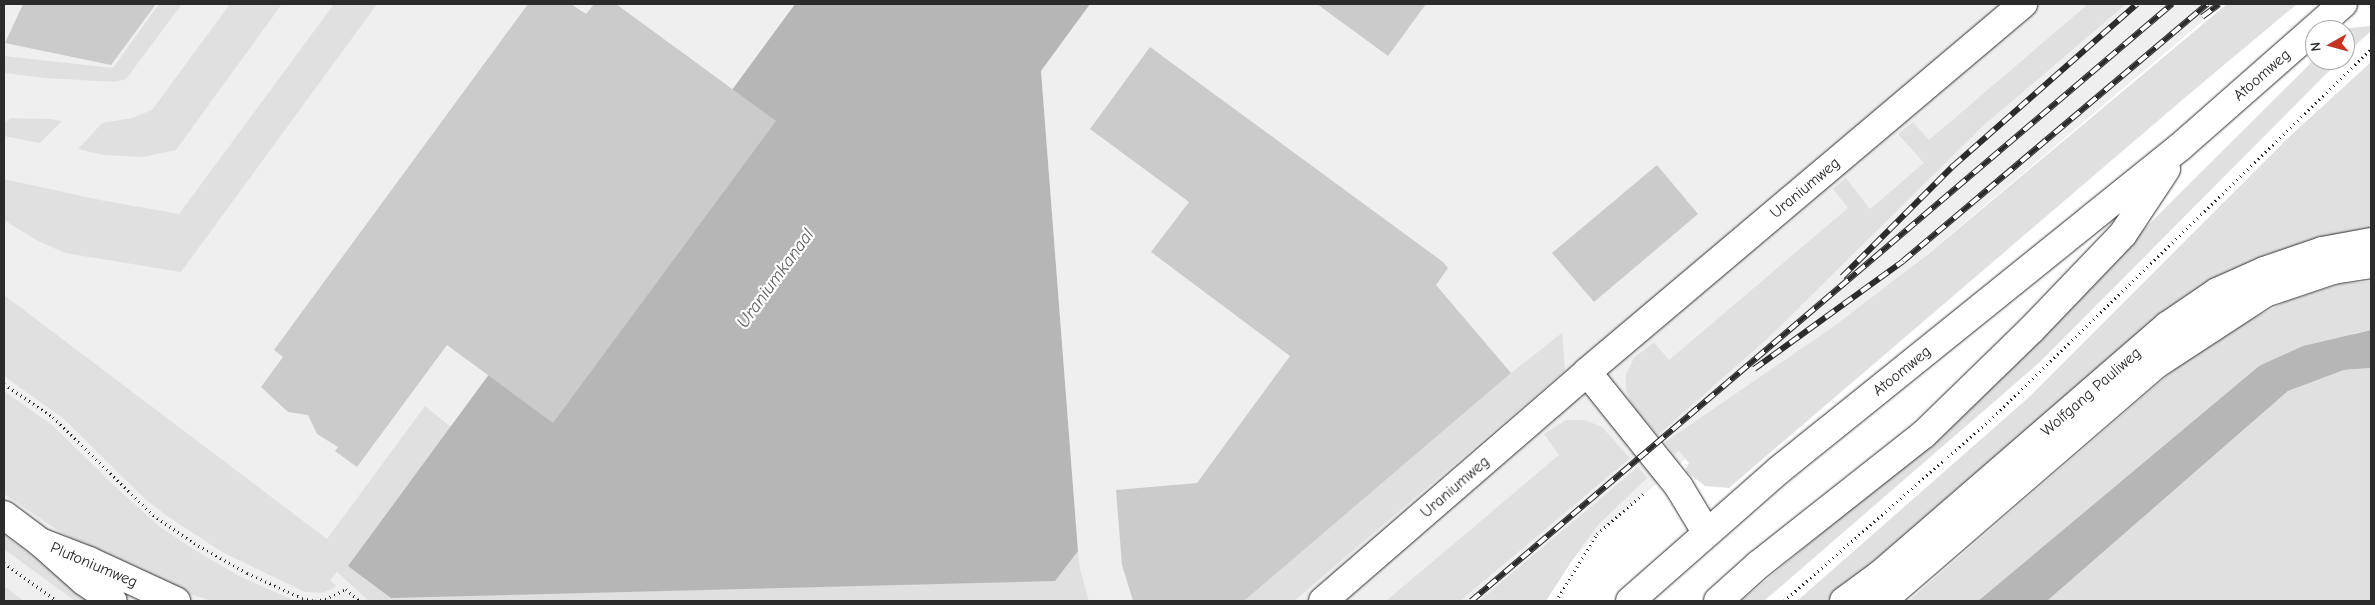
<!DOCTYPE html>
<style>
body{margin:0}
#map{position:relative;width:2375px;height:605px;overflow:hidden;background:#fff;font-family:"Comic Neue",sans-serif}
div>[style]{position:absolute}
[style*='--x']{left:calc(var(--x)*1px);top:calc(var(--y)*1px);width:calc(var(--w)*1px);rotate:calc(var(--a)*1deg)}
.built>*{inset:0;background:#efefef}
.green>*{inset:0;background:#e0e0e0}
.water>*{inset:0;background:#b6b6b6}
.building>*{inset:0;background:#cbcbcb}
.path>*{height:3px;margin-top:-1.5px;transform-origin:0;background:repeating-linear-gradient(90deg,#2b2b2b 0 1px,transparent 0 5px)}
.roads{filter:drop-shadow(0 0 1px #2b2b2b) drop-shadow(0 0 1px #2b2b2b)}
.street>*{height:28px;margin:-14px;padding:0 14px;transform-origin:14px;border-radius:14px;background:#fff}
.secondary>*{height:28px;margin:-14px;padding:0 14px;transform-origin:14px;border-radius:14px;background:#fff}
.rail>*{height:5.5px;margin-top:-2.75px;transform-origin:0;background:repeating-linear-gradient(90deg,#fff 0 11px,#2b2b2b 0 22px);box-sizing:border-box;border-block:1px solid #2b2b2b}
span{translate:-50% -50%;white-space:nowrap;text-align:center;line-height:1.15;-webkit-text-stroke:4.5px #fff;paint-order:stroke}
.street-label{font-size:16px;color:#2b2b2b}
.water-label{font-size:18px;color:#5c5c5c;font-style:italic}
.frame{position:absolute;inset:0;border:5px solid #2b2b2b;pointer-events:none}
.north{position:absolute;left:2305px;top:20px;width:50px;height:50px;box-sizing:border-box;background:#fff;border:1px solid #aaa;border-radius:50%;rotate:263deg;font-size:14px;font-weight:700;line-height:20px;text-align:center;color:#2b2b2b}
.north::after{content:'';display:block;margin:auto;width:18px;height:22px;background:#c8321e;clip-path:polygon(50% 0,100% 100%,50% 72%,0 100%)}
</style>
<div id="map">
<div class="built">
<i style="clip-path:polygon(4px 4px,795px 4px,620px 242px,593px 233px,348px 566px,391px 598px,1055px 581px,1078px 551px,1041px 71px,1089px 4px,2223px 4px,1597px 534px,1533px 601px,4px 601px)"></i>
</div>
<div class="green">
<i style="clip-path:polygon(159px 4px,182px 4px,126px 79px,115px 82px,46px 78px,4px 73px,4px 56px,113px 68px)"></i>
<i style="clip-path:polygon(230px 4px,282px 4px,176px 150px,143px 157px,103px 155px,78px 149px,102px 123px,132px 118px,152px 110px)"></i>
<i style="clip-path:polygon(334px 4px,377px 4px,181px 272px,65px 253px,38px 241px,4px 220px,4px 179px,100px 200px,179px 214px)"></i>
<i style="clip-path:polygon(2088px 4px,2126px 4px,1983px 126px,1768px 338px,1658px 435px,1631px 404px,1626px 389px,1626px 374px,1634px 358px,1654px 342px,1669px 360px,1848px 208px,1833px 189px,1846px 178px,1870px 209px,1924px 163px,1898px 134px,1913px 122px,1929px 140px)"></i>
<i style="clip-path:polygon(2227px 4px,2297px 4px,2188px 95px,1729px 488px,1705px 486px,1687px 472px,1686px 468px,1689px 463px,1679px 451px,1674px 454px,1665px 442px,1833px 327px,1927px 255px)"></i>
<i style="clip-path:polygon(2371px 26px,2371px 31px,2345px 55px,2345px 31px,2349px 28px)"></i>
<i style="clip-path:polygon(2315px 59px,2340px 60px,2040px 362px,1764px 601px,1741px 601px,1930px 442px)"></i>
<i style="clip-path:polygon(2371px 62px,2371px 228px,2326px 237px,2268px 254px,2200px 287px,2143px 329px,1827px 601px,1797px 601px,2028px 398px,2288px 138px)"></i>
<i style="clip-path:polygon(11px 118px,50px 119px,62px 121px,40px 143px,4px 136px,4px 122px)"></i>
<i style="clip-path:polygon(2371px 281px,2371px 330px,2356px 333px,2259px 366px,1978px 601px,1908px 601px,2176px 368px,2229px 330px,2285px 302px,2340px 284px)"></i>
<i style="clip-path:polygon(4px 295px,327px 539px,425px 406px,451px 427px,348px 566px,1054px 581px,1078px 551px,1080px 569px,1089px 601px,369px 601px,337px 572px,330px 580px,336px 586px,330px 590px,322px 593px,305px 592px,222px 552px,167px 516px,143px 497px,64px 419px,4px 376px)"></i>
<i style="clip-path:polygon(1562px 333px,1565px 370px,1294px 601px,1244px 601px,1511px 373px)"></i>
<i style="clip-path:polygon(2371px 368px,2371px 601px,2047px 601px,2288px 391px,2344px 370px)"></i>
<i style="clip-path:polygon(4px 391px,52px 425px,123px 494px,160px 527px,203px 555px,241px 577px,296px 601px,212px 601px,174px 589px,108px 559px,60px 532px,4px 494px)"></i>
<i style="clip-path:polygon(1566px 420px,1585px 420px,1602px 427px,1630px 458px,1460px 601px,1386px 601px,1559px 455px,1544px 434px)"></i>
<i style="clip-path:polygon(1638px 467px,1647px 478px,1598px 525px,1573px 559px,1546px 601px,1479px 601px)"></i>
<i style="clip-path:polygon(4px 535px,72px 585px,96px 601px,75px 601px,4px 549px)"></i>
<i style="clip-path:polygon(4px 586px,24px 601px,4px 601px)"></i>
</div>
<div class="water">
<i style="clip-path:polygon(795px 4px,1090px 4px,1041px 71px,1078px 551px,1055px 581px,391px 598px,348px 566px,593px 233px,621px 241px)"></i>
<i style="clip-path:polygon(2371px 330px,2371px 368px,2344px 370px,2288px 391px,2047px 601px,1978px 601px,2259px 366px,2303px 346px)"></i>
</div>
<div class="building">
<i style="clip-path:polygon(23px 4px,156px 4px,111px 65px,5px 43px)"></i>
<i style="clip-path:polygon(528px 4px,571px 4px,586px 14px,594px 4px,616px 4px,776px 121px,553px 423px,447px 345px,357px 467px,335px 451px,338px 447px,317px 434px,308px 415px,288px 412px,261px 387px,283px 357px,274px 350px)"></i>
<i style="clip-path:polygon(1317px 4px,1426px 4px,1388px 56px)"></i>
<i style="clip-path:polygon(1150px 47px,1443px 262px,1448px 268px,1436px 285px,1511px 373px,1244px 601px,1133px 601px,1122px 565px,1116px 490px,1197px 483px,1290px 356px,1151px 252px,1189px 202px,1090px 129px)"></i>
<i style="clip-path:polygon(1657px 165px,1698px 214px,1594px 302px,1552px 253px)"></i>
</div>
<div class="path">
<i style="--x:4;--y:384;--w:59;--a:34"></i>
<i style="--x:53;--y:417;--w:140;--a:44.4"></i>
<i style="--x:153;--y:515;--w:50;--a:34.3"></i>
<i style="--x:194;--y:543;--w:61;--a:29.5"></i>
<i style="--x:247;--y:573;--w:60;--a:24.4"></i>
<i style="--x:302;--y:598;--w:13;--a:13"></i>
<i style="--x:315;--y:601;--w:10;--a:-11"></i>
<i style="--x:325;--y:599;--w:23;--a:-25"></i>
<i style="--x:346;--y:589;--w:18;--a:41"></i>
<i style="--x:1948;--y:457;--w:60;--a:-41.6"></i>
<i style="--x:1993;--y:417;--w:528;--a:-44.23"></i>
<i style="--x:4;--y:563;--w:65;--a:35.6"></i>
<i style="--x:1556;--y:601;--w:79;--a:-58.5"></i>
<i style="--x:1597;--y:534;--w:64;--a:-41.2"></i>
<i style="--x:1784;--y:601;--w:212;--a:-41.4"></i>
</div>
<div class="roads">
<div class="street">
<i style="--x:1587;--y:372;--w:147;--a:51.3"></i>
<i style="--x:1679;--y:487;--w:52;--a:59"></i>
<i style="--x:4;--y:515;--w:45;--a:36.9"></i>
<i style="--x:40;--y:542;--w:59;--a:41.6"></i>
<i style="--x:84;--y:581;--w:35;--a:35"></i>
<i style="--x:40;--y:542;--w:53;--a:21.2"></i>
<i style="--x:89;--y:561;--w:96;--a:24.7"></i>
<i style="--x:1323;--y:601;--w:349;--a:-40.9"></i>
<i style="--x:1587;--y:372;--w:571;--a:-40.17"></i>
</div>
<div class="secondary">
<i style="--x:1630;--y:601;--w:198;--a:-41.3"></i>
<i style="--x:1779;--y:470;--w:515;--a:-38.85"></i>
<i style="--x:2180;--y:147;--w:217;--a:-41.3"></i>
<i style="--x:1718;--y:601;--w:54;--a:-42"></i>
<i style="--x:1758;--y:565;--w:211;--a:-38.3"></i>
<i style="--x:1924;--y:434;--w:149;--a:-44.2"></i>
<i style="--x:2031;--y:330;--w:133;--a:-46.2"></i>
<i style="--x:2123;--y:234;--w:78;--a:-56.5"></i>
<i style="--x:1844;--y:601;--w:46;--a:-36.1"></i>
<i style="--x:1881;--y:574;--w:379;--a:-40.9"></i>
<i style="--x:2167;--y:326;--w:60;--a:-34.2"></i>
<i style="--x:2217;--y:292;--w:51;--a:-24.1"></i>
<i style="--x:2264;--y:271;--w:61;--a:-19"></i>
<i style="--x:2322;--y:251;--w:50;--a:-10.4"></i>
<i style="--x:1882;--y:601;--w:364;--a:-40.8"></i>
<i style="--x:2158;--y:363;--w:128;--a:-33.2"></i>
<i style="--x:2265;--y:293;--w:72;--a:-18.7"></i>
<i style="--x:2333;--y:270;--w:38;--a:-9"></i>
</div>
</div>
<div class="rail">
<i style="--x:2202;--y:17;--w:21;--a:-37"></i>
<i style="--x:1842;--y:277;--w:157;--a:-45"></i>
<i style="--x:1953;--y:166;--w:245;--a:-41.4"></i>
<i style="--x:1754;--y:369;--w:184;--a:-35.9"></i>
<i style="--x:1903;--y:261;--w:398;--a:-40.2"></i>
<i style="--x:1471;--y:601;--w:921;--a:-40.42"></i>
</div>
<div class="street-label">
<span style="left:2262px;top:75px;rotate:-41deg">Atoomweg</span>
<span style="left:1805px;top:188px;rotate:-40deg">Uraniumweg</span>
<span style="left:1902px;top:371px;rotate:-39deg">Atoomweg</span>
<span style="left:2091px;top:392px;rotate:-41deg">Wolfgang Pauliweg</span>
<span style="left:1455px;top:487px;rotate:-41deg">Uraniumweg</span>
<span style="left:94px;top:565px;rotate:23deg">Plutoniumweg</span>
</div>
<div class="water-label">
<span style="left:776px;top:279px;rotate:-54deg">Uraniumkanaal</span>
</div>
<div class="frame"></div>
<div class="north">N</div>
</div>
